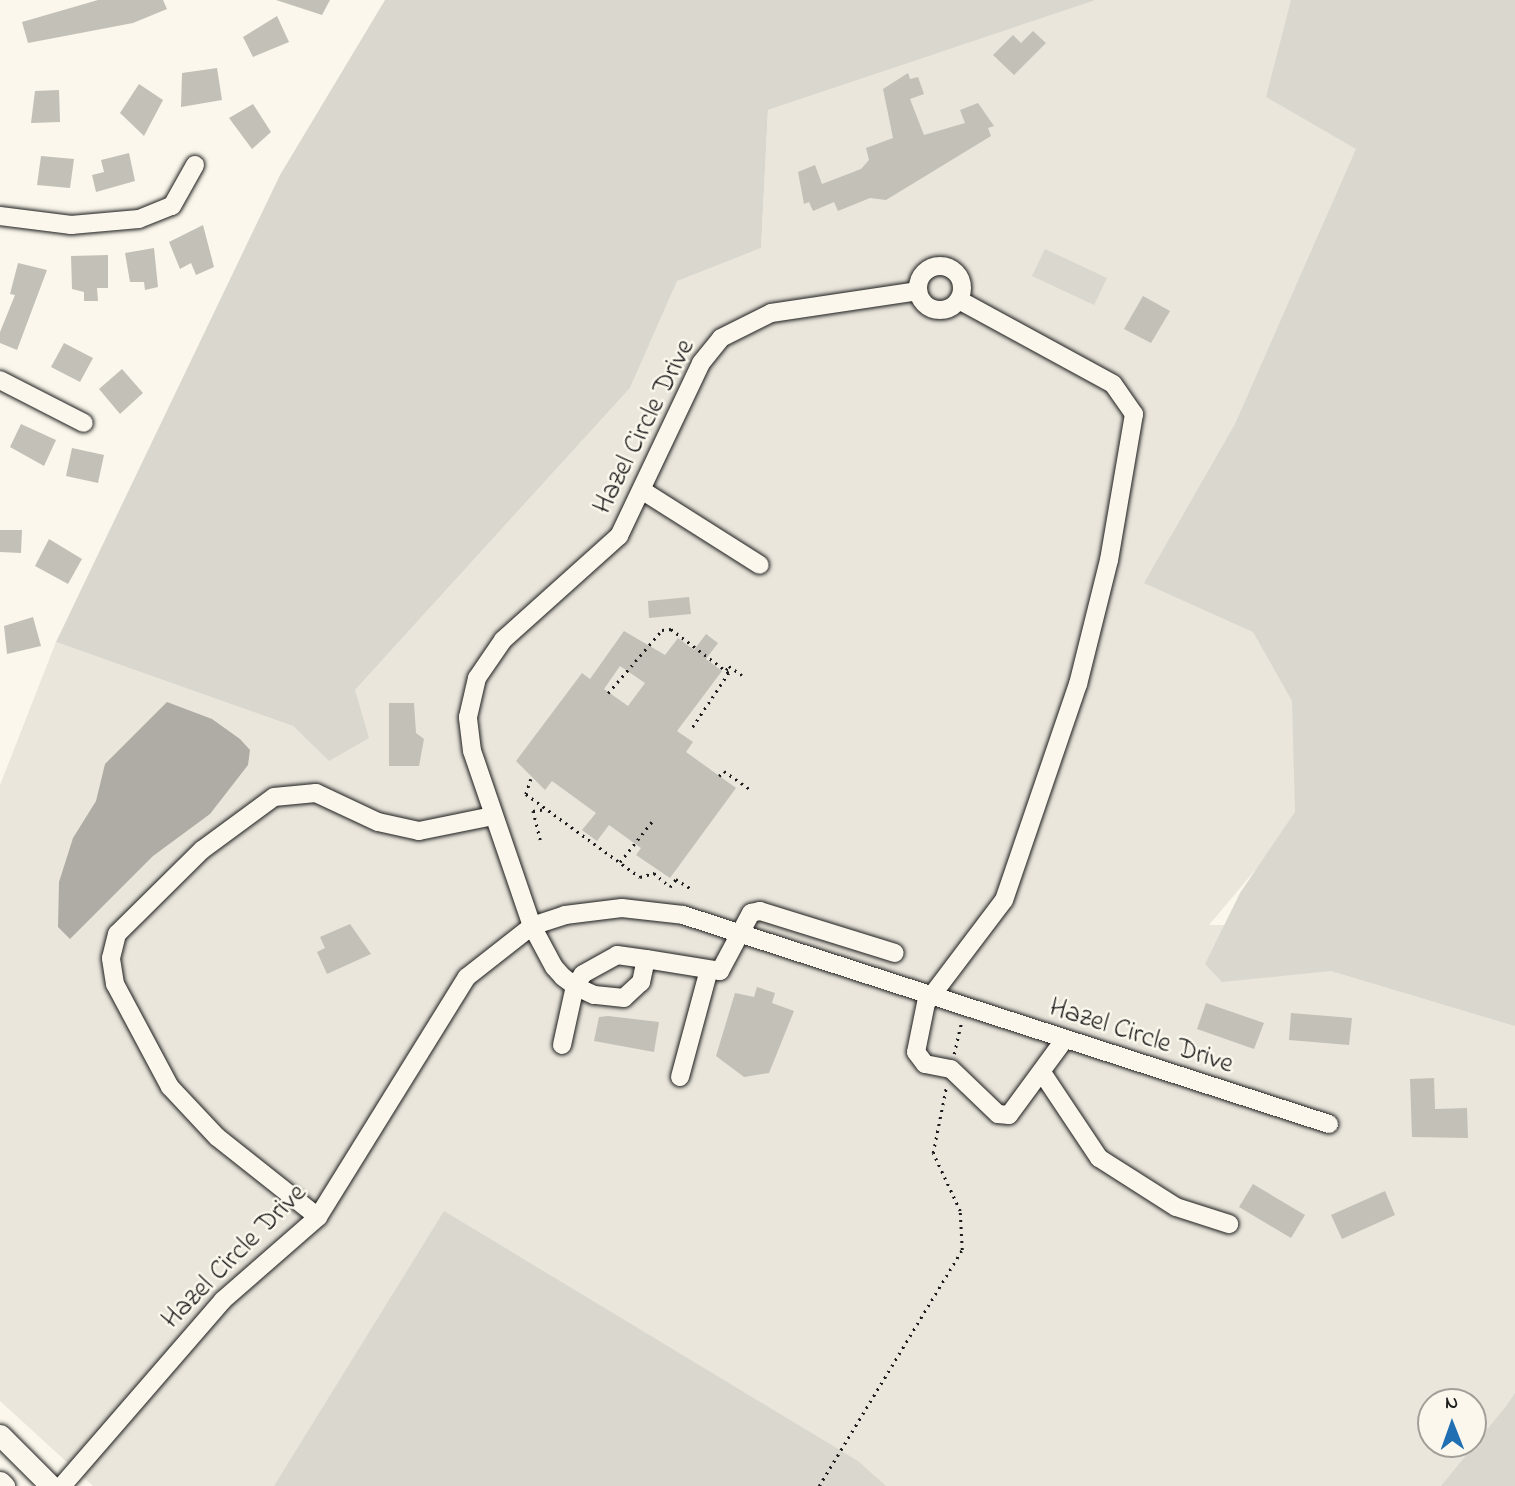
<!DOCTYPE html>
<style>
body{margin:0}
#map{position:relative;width:1515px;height:1486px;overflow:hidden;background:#fbf7ec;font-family:"Indie Flower",sans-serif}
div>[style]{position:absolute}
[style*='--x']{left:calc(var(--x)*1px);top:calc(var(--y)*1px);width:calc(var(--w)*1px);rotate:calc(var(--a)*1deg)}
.built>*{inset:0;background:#eae6dc}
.green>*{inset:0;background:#dad7ce}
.water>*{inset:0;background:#afaca5}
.building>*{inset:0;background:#c3c0b8}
.path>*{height:2.5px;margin-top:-1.25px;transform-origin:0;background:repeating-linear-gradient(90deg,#1c1c1c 0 2px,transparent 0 7px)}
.roads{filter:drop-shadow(0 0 2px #1c1c1c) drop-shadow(0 0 2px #1c1c1c)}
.minor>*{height:18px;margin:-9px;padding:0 9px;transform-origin:9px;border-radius:9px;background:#fbf7ec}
.minor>.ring{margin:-9px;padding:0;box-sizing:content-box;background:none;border:18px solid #fbf7ec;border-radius:50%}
.major>*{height:21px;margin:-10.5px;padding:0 10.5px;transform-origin:10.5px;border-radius:10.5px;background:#fbf7ec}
span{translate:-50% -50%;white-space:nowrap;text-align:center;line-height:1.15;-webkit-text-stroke:5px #fbf7ec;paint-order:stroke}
.street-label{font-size:28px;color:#1c1c1c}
.north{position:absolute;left:1417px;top:1388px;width:70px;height:70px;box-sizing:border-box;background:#fbf7ec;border:2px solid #a29f99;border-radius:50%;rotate:359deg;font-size:19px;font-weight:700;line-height:28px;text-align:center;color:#1c1c1c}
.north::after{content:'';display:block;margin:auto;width:24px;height:32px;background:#1f6fb2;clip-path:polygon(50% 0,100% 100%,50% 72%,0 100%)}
</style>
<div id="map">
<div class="built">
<i style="clip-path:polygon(evenodd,1096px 0,1349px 0,1422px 130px,1314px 800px,1209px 925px,1336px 925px,1515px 983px,1515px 1402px,1443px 1486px,93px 1486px,0 1401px,0 785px,56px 642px,293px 726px,329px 761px,355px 690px,630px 388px,677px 280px,761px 248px,768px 110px,1096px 0,1431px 1402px,1473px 1402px,1473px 1444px,1431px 1444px,1431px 1402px)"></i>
</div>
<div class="green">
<i style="clip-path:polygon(385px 0,1096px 0,768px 110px,761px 248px,677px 281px,630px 388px,355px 690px,369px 738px,329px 761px,293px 726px,56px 642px,280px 175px)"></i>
<i style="clip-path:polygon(1291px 0,1515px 0,1515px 1026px,1331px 971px,1222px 982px,1205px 964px,1240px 893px,1295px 812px,1292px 701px,1253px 632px,1144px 583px,1235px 424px,1356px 149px,1266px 97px)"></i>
<i style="clip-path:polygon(1045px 249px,1107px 278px,1094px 305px,1032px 276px)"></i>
<i style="clip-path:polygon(444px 1211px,858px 1461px,886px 1486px,274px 1486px)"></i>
<i style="clip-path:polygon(1515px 1393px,1515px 1486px,1441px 1486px,1507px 1405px)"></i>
</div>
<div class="water">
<i style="clip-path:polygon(167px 702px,212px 719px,240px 739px,250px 750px,248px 765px,210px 814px,153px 856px,70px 939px,58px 927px,59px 882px,73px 838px,96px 801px,105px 764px)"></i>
</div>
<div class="building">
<i style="clip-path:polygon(98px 0,163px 0,167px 9px,133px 23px,28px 43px,22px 22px)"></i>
<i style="clip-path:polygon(276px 0,330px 0,322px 15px)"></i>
<i style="clip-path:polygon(277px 16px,289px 42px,253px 57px,243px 37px)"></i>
<i style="clip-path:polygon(1033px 31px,1046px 43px,1014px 75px,993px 55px,1013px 35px,1021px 43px)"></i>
<i style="clip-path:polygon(217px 68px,222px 100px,181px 107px,182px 73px)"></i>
<i style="clip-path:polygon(908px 73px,910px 79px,918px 77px,924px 94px,910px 99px,924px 135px,965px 123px,960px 110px,978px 103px,994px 126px,988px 128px,991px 136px,886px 200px,870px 198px,838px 211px,834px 202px,813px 211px,809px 202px,804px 204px,798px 172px,815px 165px,822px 184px,861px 169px,869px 160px,866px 148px,893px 138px,883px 89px)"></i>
<i style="clip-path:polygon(139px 84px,163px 100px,144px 136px,120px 113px)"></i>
<i style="clip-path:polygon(59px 90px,60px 122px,31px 123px,35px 91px)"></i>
<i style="clip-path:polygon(253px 104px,271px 132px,252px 149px,229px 118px)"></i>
<i style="clip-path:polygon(129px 153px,135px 181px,96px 192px,92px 175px,104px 172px,101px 160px)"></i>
<i style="clip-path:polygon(41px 156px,74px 159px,70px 188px,37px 185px)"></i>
<i style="clip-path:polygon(203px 225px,214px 267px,196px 275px,191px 263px,180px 269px,169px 242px)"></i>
<i style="clip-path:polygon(154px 248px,158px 287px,145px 290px,144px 282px,130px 282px,125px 253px)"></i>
<i style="clip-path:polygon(108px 255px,108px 288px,97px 288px,98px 301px,84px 301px,84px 292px,72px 289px,71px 256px)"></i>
<i style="clip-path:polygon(18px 263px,47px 270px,17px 350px,0 343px,0 332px,15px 295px,10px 294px)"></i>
<i style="clip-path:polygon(1143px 296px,1170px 311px,1151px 343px,1124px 329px)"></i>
<i style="clip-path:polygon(64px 343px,93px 358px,80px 382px,51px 367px)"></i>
<i style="clip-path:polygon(122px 369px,143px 393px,120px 414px,99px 389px)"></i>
<i style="clip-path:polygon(21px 424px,56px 440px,44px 466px,10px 447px)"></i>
<i style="clip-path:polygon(72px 448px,104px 455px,98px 483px,66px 476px)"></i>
<i style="clip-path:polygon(0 530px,22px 530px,21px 553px,0 552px)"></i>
<i style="clip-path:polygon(49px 539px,82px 559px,68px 584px,35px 566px)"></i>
<i style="clip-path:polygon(689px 597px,691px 614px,649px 618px,648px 601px)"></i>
<i style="clip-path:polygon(33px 617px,41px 646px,7px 654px,4px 626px)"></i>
<i style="clip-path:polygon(evenodd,624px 631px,665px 655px,678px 638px,694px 650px,706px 634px,718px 643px,706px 659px,722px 671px,677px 731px,693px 742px,686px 752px,736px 788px,670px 878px,636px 855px,641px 848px,609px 825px,597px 841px,582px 830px,596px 813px,552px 781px,545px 790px,516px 761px,582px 673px,590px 679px,624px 631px,620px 666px,645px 683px,628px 706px,604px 689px,620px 666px)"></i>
<i style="clip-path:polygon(389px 703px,414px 703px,416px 733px,424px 739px,419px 766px,389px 766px)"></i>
<i style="clip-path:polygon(350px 924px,371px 954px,327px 974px,317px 952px,325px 948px,320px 937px)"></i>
<i style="clip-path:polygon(757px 987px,775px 993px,772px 1003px,794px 1011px,769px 1073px,744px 1077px,716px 1056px,735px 993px,754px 997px)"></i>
<i style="clip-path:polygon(1206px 1003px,1264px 1023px,1254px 1049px,1197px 1029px)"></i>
<i style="clip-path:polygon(1291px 1013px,1352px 1018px,1349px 1045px,1289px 1040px)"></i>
<i style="clip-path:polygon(608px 1016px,659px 1022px,654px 1052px,594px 1041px,599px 1017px)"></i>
<i style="clip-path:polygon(1434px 1078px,1435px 1109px,1467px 1108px,1468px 1138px,1412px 1137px,1410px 1079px)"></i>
<i style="clip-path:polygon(1253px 1184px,1305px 1215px,1291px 1238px,1239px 1207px)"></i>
<i style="clip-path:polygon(1385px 1191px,1395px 1215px,1342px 1239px,1331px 1215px)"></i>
</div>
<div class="path">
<i style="--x:726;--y:670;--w:5;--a:-53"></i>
<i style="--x:729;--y:666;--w:16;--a:35"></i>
<i style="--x:608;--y:693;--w:83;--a:-49.4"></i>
<i style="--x:662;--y:630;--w:9;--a:-6"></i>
<i style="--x:671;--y:629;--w:73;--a:37.2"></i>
<i style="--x:729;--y:673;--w:69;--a:123.7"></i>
<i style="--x:719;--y:776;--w:7;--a:-45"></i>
<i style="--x:724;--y:771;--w:33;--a:35"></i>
<i style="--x:531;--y:779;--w:16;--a:108"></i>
<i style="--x:526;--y:794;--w:141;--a:36.1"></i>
<i style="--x:640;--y:877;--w:15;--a:-16"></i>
<i style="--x:654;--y:873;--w:21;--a:41"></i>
<i style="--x:670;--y:887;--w:10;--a:-53"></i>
<i style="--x:676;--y:879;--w:17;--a:33"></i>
<i style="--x:540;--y:840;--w:30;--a:-104"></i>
<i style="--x:533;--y:811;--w:13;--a:-9"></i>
<i style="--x:620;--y:862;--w:55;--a:-51.7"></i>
<i style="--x:954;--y:1054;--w:32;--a:-77"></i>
<i style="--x:819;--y:1486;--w:276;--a:-58.8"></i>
<i style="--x:962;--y:1250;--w:39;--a:-93"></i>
<i style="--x:960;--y:1211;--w:64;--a:-115"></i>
<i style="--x:933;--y:1153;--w:66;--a:-78.7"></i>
</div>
<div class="roads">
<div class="minor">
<i style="--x:0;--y:216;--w:72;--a:7.2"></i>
<i style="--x:71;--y:225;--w:68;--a:-5"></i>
<i style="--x:139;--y:219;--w:35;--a:-22"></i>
<i style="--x:172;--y:206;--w:47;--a:-60.7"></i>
<i class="ring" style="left:918px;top:266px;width:26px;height:26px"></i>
<i style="--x:959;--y:300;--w:175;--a:28.6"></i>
<i style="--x:1113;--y:384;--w:37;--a:55"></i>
<i style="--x:1134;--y:414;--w:148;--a:99.7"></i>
<i style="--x:1109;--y:560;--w:128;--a:104"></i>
<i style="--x:1078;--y:684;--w:228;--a:108.9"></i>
<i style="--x:1004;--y:900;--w:129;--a:127.1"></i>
<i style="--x:926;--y:1003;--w:50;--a:101.5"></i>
<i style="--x:916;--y:1052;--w:15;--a:53"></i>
<i style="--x:925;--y:1064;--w:26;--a:11"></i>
<i style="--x:951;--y:1069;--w:65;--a:43.8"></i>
<i style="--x:998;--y:1114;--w:11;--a:5"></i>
<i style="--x:1009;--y:1115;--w:93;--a:-53.7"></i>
<i style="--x:0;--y:380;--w:94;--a:27.1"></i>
<i style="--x:643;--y:491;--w:138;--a:32.3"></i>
<i style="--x:646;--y:959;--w:75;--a:9.2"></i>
<i style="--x:720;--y:971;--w:66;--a:-61.9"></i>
<i style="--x:751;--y:913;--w:9;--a:-13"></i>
<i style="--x:760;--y:911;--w:141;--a:17.3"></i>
<i style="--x:562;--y:1045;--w:60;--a:-77.6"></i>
<i style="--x:575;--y:986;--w:14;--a:-56"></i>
<i style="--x:583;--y:974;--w:39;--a:-29"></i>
<i style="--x:617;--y:955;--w:29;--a:8"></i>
<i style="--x:646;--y:959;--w:24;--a:102"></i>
<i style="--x:641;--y:982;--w:23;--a:137"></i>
<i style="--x:624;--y:998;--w:30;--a:-174"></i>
<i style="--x:594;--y:995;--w:21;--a:-155"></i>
<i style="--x:575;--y:986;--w:15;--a:-143"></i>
<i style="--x:563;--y:977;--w:13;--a:-132"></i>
<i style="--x:554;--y:967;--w:47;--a:-118.2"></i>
<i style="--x:532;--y:926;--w:185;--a:-108.9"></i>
<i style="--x:472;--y:751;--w:34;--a:-97"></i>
<i style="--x:468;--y:717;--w:40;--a:-77"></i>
<i style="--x:477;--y:678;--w:46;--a:-55.6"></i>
<i style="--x:503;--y:640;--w:156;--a:-41.9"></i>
<i style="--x:619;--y:536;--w:191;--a:-64.6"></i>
<i style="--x:701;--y:363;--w:32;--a:-51"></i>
<i style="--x:721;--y:338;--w:56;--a:-26.6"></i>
<i style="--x:771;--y:313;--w:149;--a:-8.5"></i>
<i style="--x:1043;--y:1074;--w:101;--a:56.3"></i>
<i style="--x:1099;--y:1158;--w:91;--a:32.5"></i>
<i style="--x:1176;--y:1207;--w:56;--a:17.8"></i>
<i style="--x:680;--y:1077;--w:108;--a:-74.9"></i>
<i style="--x:318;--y:1217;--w:129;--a:-141.6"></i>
<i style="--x:217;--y:1137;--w:69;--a:-133.2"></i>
<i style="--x:170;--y:1087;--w:117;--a:-118.1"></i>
<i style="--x:115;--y:984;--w:26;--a:-99"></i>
<i style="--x:111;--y:958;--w:25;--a:-76"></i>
<i style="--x:117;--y:934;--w:120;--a:-44.7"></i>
<i style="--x:202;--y:850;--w:89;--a:-36.4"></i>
<i style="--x:274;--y:797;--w:42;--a:-5.4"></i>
<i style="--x:316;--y:793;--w:68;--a:25.1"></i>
<i style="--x:378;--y:822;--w:42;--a:12.4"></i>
<i style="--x:419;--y:831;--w:76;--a:-11.5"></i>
<i style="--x:62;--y:1486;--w:246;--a:-49.1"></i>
<i style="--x:223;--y:1300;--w:126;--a:-41.1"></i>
<i style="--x:318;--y:1217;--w:282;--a:-58.2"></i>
<i style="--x:467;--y:977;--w:83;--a:-38.1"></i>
<i style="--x:532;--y:926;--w:35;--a:-18"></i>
<i style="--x:565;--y:915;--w:57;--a:-7"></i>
<i style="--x:622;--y:908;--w:61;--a:6.5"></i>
<i style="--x:683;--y:915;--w:679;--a:17.93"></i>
</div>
<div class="major">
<i style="--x:0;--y:1435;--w:72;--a:45"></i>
<i style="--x:0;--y:1482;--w:6;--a:45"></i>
</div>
</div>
<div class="street-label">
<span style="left:645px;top:427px;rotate:-63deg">Hazel Circle Drive</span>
<span style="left:1141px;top:1037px;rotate:18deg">Hazel Circle Drive</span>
<span style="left:235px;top:1257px;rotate:-45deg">Hazel Circle Drive</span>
</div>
<div class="north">N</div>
</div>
